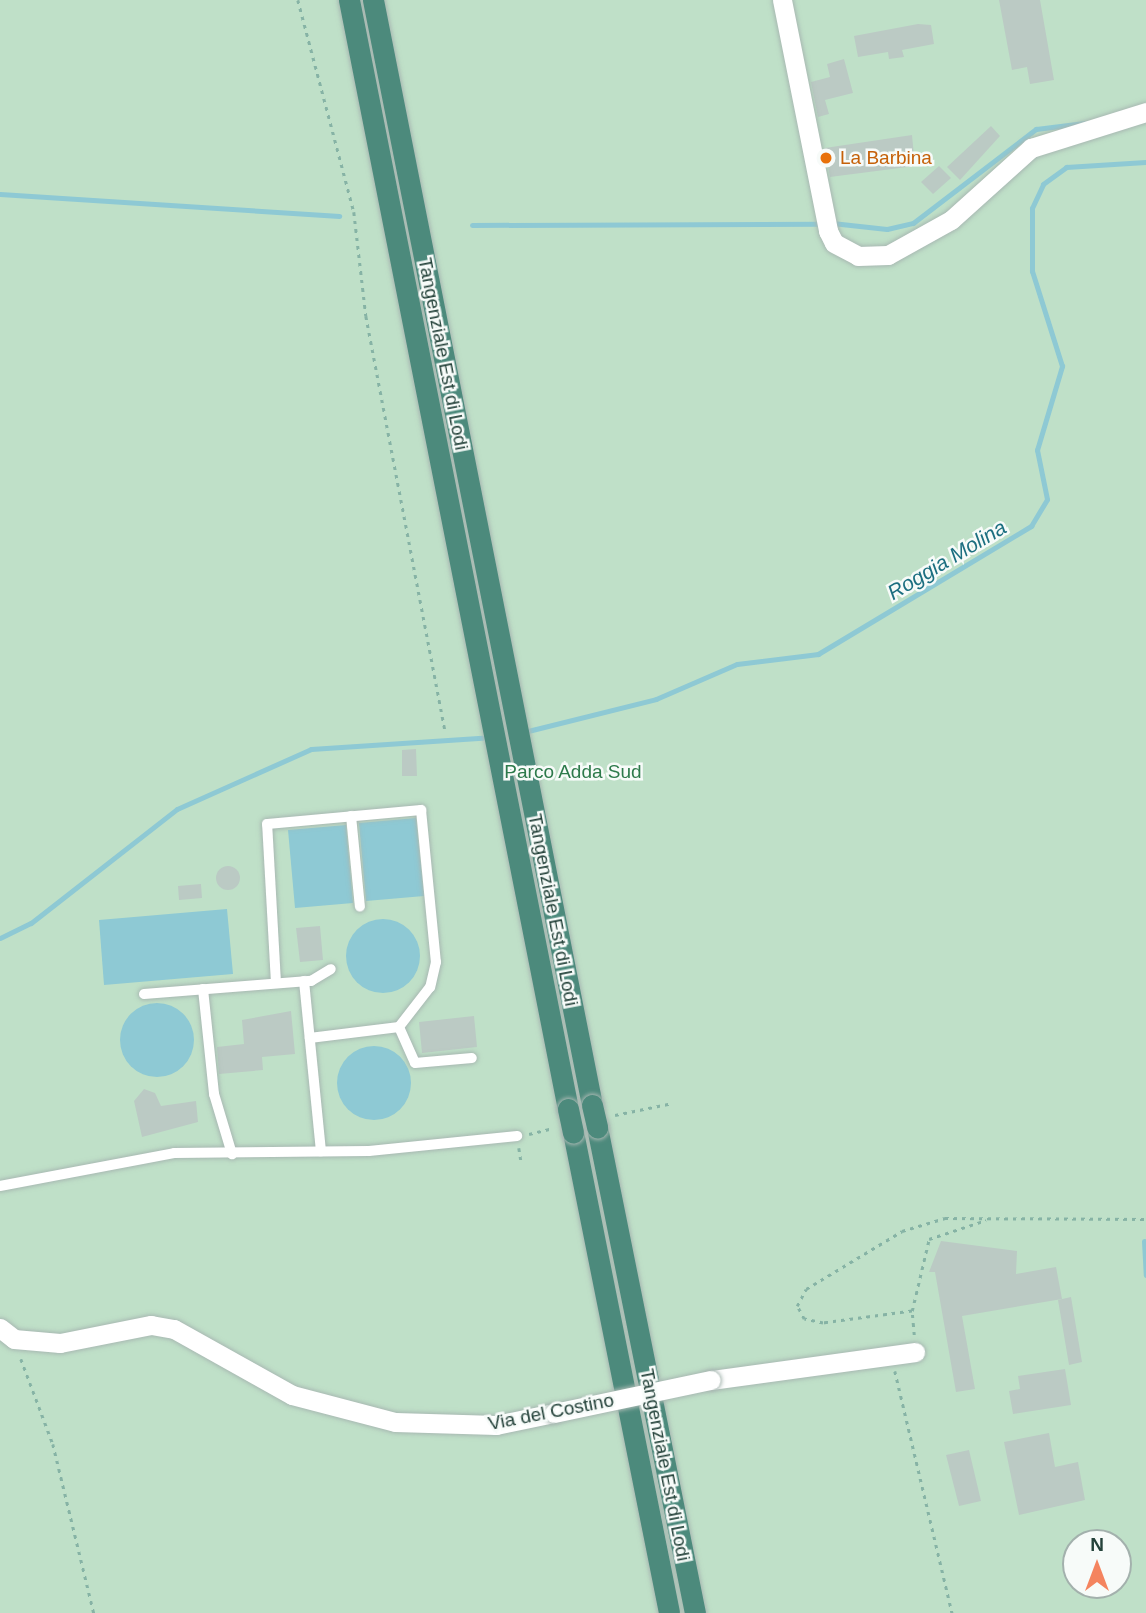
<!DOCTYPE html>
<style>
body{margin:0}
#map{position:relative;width:1146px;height:1613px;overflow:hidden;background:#e6efeb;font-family:Arial,sans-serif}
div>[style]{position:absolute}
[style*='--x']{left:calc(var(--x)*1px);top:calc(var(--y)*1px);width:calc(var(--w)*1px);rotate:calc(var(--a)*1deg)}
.green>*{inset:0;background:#bfe0c8}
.water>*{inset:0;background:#8ec9d4}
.round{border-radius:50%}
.stream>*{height:5px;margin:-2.5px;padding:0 2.5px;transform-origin:2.5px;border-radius:2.5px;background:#8ec9d4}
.building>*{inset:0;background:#bbcac4}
.path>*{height:2.5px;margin-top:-1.25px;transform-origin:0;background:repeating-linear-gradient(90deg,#86b3a5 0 3.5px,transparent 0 8.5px)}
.roads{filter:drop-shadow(0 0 2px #a8b8b2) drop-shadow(0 0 2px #a8b8b2)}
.service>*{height:10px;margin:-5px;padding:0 5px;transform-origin:5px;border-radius:5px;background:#fff}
.minor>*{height:19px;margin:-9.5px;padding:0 9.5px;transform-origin:9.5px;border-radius:9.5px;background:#fff}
.trunk>*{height:21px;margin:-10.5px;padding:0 10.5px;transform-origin:10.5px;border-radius:10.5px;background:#4c8a7c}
.bridges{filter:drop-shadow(0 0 2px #a8b8b2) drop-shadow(0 0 2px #a8b8b2)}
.minor-bridge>*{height:19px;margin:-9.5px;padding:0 9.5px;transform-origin:9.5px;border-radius:9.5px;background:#fff}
.trunk-bridge>*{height:21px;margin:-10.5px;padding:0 10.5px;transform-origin:10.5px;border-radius:10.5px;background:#4c8a7c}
.dots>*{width:19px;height:19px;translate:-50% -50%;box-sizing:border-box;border:4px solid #f7fbf9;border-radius:50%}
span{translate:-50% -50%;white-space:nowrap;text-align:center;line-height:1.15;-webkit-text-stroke:5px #f7fbf9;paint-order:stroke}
.food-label{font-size:19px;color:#c56008}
.left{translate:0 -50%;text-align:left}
.street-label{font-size:19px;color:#24423a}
.park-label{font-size:19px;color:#2d7a4b}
.water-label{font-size:21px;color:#1c6f80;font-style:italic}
.north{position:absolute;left:1062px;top:1529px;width:70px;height:70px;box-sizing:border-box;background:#f7fbf9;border:2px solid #a3b1ad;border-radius:50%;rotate:0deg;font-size:19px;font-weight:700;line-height:28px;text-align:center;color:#24423a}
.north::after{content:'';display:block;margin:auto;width:24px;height:32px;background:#f4845f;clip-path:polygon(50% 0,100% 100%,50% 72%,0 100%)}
</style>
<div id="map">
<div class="green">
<i style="clip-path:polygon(evenodd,0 0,1146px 0,1146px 1613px,0 1613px,0 0,1076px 1543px,1118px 1543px,1118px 1585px,1076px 1585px,1076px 1543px)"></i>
</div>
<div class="water">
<i style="clip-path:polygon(416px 818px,424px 896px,366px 901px,359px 823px)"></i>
<i style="clip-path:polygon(346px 825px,353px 903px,295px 908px,288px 830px)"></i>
<i style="clip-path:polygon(227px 909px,233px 974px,104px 985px,99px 920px)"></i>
<i class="round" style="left:346px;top:919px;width:74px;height:74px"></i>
<i class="round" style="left:120px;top:1003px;width:74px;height:74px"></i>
<i class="round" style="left:337px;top:1046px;width:74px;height:74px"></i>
</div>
<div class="stream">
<i style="--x:0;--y:194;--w:340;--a:3.7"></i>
<i style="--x:832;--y:223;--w:55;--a:6.2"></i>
<i style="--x:887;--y:229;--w:27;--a:-13"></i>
<i style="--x:913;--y:223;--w:155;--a:-37.4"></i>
<i style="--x:1036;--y:129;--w:49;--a:-7"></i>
<i style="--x:472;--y:225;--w:350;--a:-0.2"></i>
<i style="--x:524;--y:732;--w:136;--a:-14"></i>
<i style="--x:656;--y:699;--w:88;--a:-23.4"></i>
<i style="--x:737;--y:664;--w:82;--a:-7"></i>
<i style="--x:818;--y:654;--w:249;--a:-31"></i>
<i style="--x:1031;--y:526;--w:31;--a:-59"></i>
<i style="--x:1047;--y:499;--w:50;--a:-101.5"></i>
<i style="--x:1037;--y:450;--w:88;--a:-73.4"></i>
<i style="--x:1062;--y:366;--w:100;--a:-107.5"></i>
<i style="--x:1032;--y:271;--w:63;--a:-90"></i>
<i style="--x:1032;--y:208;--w:26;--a:-65"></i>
<i style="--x:1043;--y:184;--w:29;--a:-36"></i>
<i style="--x:1066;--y:167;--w:80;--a:-3.6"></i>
<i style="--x:0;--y:938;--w:34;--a:-26"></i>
<i style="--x:31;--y:923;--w:185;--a:-38"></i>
<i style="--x:177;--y:809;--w:147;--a:-24.1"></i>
<i style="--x:311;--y:749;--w:179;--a:-3.8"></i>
<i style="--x:1144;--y:1241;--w:34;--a:87"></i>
</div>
<div class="building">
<i style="clip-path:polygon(999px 0,1040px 0,1054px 80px,1030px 84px,1027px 67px,1012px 70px)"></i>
<i style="clip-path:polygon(918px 24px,931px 25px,934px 44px,902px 50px,904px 57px,889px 59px,888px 52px,858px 57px,854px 36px)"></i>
<i style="clip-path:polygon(844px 59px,853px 93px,825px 100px,829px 114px,818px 117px,811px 82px,830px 77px,827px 64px)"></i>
<i style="clip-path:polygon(991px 126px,1000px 136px,960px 180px,947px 167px)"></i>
<i style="clip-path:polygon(912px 135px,915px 166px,830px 177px,825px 148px)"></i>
<i style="clip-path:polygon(939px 166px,951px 178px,933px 194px,921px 182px)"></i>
<i style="clip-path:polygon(416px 749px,417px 776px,402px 776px,402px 750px)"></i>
<i class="round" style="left:216px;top:866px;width:24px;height:24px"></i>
<i style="clip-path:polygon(201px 884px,202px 898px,179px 900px,178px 886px)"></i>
<i style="clip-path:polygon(320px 926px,323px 960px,300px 962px,296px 928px)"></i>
<i style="clip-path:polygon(291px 1011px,295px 1054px,262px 1057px,263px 1070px,219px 1074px,217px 1047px,244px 1044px,242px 1020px)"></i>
<i style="clip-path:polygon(474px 1016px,477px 1047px,422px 1053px,419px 1022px)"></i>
<i style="clip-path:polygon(144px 1089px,155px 1093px,161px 1106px,196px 1101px,198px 1122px,142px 1137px,134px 1101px)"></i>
<i style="clip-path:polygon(941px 1241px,1017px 1251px,1016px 1274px,1056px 1267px,1062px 1299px,962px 1316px,975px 1389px,956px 1392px,935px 1272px,929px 1272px)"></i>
<i style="clip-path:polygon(1071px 1297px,1082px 1362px,1069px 1365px,1058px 1300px)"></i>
<i style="clip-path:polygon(1065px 1369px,1071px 1405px,1013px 1414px,1009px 1391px,1020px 1389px,1018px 1376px)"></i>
<i style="clip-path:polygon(1049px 1433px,1055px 1467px,1078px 1462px,1085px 1500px,1019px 1515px,1004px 1442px)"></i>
<i style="clip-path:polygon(969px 1450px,981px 1501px,959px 1506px,946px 1455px)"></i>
</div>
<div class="path">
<i style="--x:298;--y:0;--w:219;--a:75.2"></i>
<i style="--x:354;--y:212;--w:105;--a:83.4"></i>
<i style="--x:366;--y:316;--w:421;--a:79.2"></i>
<i style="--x:615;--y:1115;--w:59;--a:-11.7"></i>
<i style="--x:529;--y:1134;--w:25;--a:-14"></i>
<i style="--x:519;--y:1148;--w:13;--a:81"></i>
<i style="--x:912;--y:1311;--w:74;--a:-76.7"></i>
<i style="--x:929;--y:1239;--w:60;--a:-18.4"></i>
<i style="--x:914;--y:1335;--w:24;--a:-95"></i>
<i style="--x:912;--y:1311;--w:90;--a:172.3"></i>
<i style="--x:823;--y:1323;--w:19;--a:-168"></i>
<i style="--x:804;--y:1319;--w:15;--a:-118"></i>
<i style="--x:797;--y:1306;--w:19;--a:-62"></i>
<i style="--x:806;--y:1289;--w:112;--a:-31.1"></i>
<i style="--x:902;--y:1231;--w:45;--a:-16.8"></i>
<i style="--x:945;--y:1218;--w:201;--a:0.3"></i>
<i style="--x:21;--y:1359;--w:91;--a:69.4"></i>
<i style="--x:53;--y:1444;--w:174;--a:76.4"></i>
<i style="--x:895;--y:1371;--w:249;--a:76.7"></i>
</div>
<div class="roads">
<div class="service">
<i style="--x:351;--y:816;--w:91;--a:84.4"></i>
<i style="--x:304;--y:981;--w:171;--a:84.3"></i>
<i style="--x:276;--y:983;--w:159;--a:-93.2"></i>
<i style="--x:267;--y:824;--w:155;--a:-5.2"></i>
<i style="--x:421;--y:810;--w:153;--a:84.4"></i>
<i style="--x:436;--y:962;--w:26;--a:103"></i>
<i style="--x:430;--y:987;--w:51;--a:127.8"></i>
<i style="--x:399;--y:1027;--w:90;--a:173"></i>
<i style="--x:203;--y:989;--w:106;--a:84"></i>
<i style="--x:214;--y:1094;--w:63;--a:73.3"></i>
<i style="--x:144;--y:994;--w:168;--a:-4.5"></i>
<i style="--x:311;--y:981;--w:23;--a:-31"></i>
<i style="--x:399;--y:1027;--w:39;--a:66"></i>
<i style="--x:415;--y:1063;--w:57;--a:-5"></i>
<i style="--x:0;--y:1186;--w:177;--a:-10.7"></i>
<i style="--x:174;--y:1153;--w:195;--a:-0.6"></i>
<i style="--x:369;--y:1151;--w:149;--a:-5.8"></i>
</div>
<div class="minor">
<i style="--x:782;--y:0;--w:236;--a:78.7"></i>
<i style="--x:828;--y:231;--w:13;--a:63"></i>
<i style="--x:834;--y:243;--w:27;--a:28"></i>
<i style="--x:858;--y:256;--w:30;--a:-2"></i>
<i style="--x:888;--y:255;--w:72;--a:-29.1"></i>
<i style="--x:951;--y:220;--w:108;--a:-42"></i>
<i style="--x:1031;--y:148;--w:121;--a:-17.4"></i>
<i style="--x:0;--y:1328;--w:18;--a:38"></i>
<i style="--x:14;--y:1339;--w:46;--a:5"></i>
<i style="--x:60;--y:1343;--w:93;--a:-11.2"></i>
<i style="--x:151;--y:1325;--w:23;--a:10"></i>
<i style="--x:174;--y:1329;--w:135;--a:29.2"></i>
<i style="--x:292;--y:1395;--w:106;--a:14.7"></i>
<i style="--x:395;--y:1422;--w:101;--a:1.7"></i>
<i style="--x:496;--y:1425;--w:59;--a:-11.7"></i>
<i style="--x:711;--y:1380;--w:206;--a:-7.8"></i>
</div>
<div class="trunk">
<i style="--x:349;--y:0;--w:1130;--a:78.83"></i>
<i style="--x:373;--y:0;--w:1126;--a:78.79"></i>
<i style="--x:597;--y:1127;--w:496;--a:78.6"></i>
<i style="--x:573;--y:1132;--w:490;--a:78.7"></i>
</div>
</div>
<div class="bridges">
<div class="minor-bridge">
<i style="--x:554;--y:1413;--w:160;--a:-11.9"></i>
</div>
<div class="trunk-bridge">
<i style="--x:592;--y:1105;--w:23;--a:77"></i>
<i style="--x:568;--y:1109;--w:24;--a:78"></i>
</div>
</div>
<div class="dots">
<i style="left:826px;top:158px;background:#e8710a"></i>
</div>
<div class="food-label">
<span class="left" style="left:840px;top:158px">La Barbina</span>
</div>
<div class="street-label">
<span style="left:443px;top:354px;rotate:79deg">Tangenziale Est di Lodi</span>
<span style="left:553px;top:910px;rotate:79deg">Tangenziale Est di Lodi</span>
<span style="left:551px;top:1412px;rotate:-11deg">Via del Costino</span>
<span style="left:665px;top:1465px;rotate:79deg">Tangenziale Est di Lodi</span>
</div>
<div class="park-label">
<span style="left:573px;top:772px">Parco Adda Sud</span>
</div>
<div class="water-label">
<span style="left:947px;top:560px;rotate:-31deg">Roggia Molina</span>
</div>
<div class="north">N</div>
</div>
